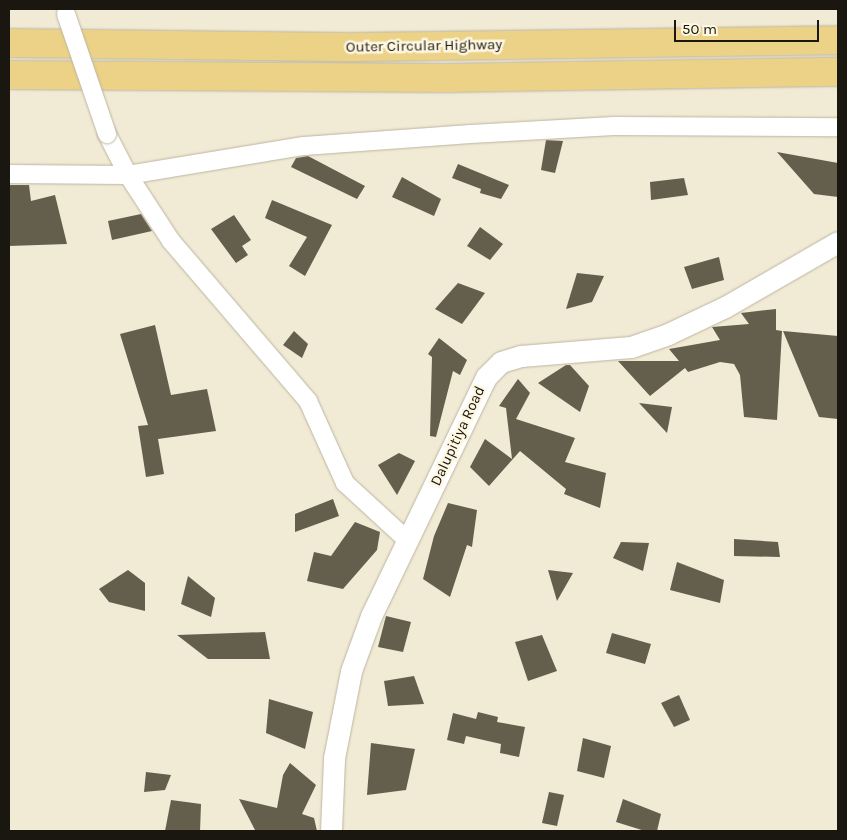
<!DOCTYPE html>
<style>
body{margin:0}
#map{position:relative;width:847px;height:840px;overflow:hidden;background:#f1ead5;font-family:Karla,sans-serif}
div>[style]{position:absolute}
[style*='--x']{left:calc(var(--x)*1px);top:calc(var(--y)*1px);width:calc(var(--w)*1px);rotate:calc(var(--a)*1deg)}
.building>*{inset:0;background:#645e4c}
.roads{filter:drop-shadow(0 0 1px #bcb5a1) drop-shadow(0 0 1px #bcb5a1)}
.minor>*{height:18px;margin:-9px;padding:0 9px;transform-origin:9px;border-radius:9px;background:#fff}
.tertiary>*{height:21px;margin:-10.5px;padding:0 10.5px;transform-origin:10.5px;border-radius:10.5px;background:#fff}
.motorway>*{height:28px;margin:-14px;padding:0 14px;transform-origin:14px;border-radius:14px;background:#ecd287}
.bridges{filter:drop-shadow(0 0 1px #bcb5a1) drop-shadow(0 0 1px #bcb5a1)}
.minor-bridge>*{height:18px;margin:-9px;padding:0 9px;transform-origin:9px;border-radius:9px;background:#fff}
span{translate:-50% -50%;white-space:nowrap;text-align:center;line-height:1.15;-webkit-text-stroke:5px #fef7e2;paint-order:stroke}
.street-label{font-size:15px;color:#1a1710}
.frame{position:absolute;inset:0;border:10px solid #1a1710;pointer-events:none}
.scale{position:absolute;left:674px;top:20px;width:145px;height:22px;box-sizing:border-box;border:2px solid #1a1710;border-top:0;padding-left:6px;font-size:15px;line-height:18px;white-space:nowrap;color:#1a1710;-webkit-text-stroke:4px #fef7e2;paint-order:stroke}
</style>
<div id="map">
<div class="building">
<i style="clip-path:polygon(546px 140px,563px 141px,555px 173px,541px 170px)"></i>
<i style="clip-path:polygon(777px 152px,838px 163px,838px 197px,814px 194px)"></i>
<i style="clip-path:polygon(308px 156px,365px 186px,357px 199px,291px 167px,296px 158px)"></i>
<i style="clip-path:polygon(458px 164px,509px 185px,501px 199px,480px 193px,481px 189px,452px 178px)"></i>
<i style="clip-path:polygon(402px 177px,441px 199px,434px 216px,392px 197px)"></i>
<i style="clip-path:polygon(684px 178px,688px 195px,651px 200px,650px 182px)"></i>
<i style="clip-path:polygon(9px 185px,29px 185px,31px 201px,55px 195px,67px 244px,9px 246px)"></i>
<i style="clip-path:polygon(272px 200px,332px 225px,305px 276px,289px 266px,307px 237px,265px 218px)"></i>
<i style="clip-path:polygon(141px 214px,152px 231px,112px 240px,108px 221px)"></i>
<i style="clip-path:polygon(234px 215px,251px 240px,242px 246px,248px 255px,236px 263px,211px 229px)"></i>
<i style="clip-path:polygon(480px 227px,503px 244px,490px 260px,467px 246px)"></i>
<i style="clip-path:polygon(719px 257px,724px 280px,692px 289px,684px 267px)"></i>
<i style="clip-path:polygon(577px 273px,604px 276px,592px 302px,566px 309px)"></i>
<i style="clip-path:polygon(458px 283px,485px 293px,462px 324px,435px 309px)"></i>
<i style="clip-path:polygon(776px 309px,776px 330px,782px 331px,777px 420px,744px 417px,740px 375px,734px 364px,720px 362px,688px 372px,685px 368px,650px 396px,618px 361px,679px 361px,669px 349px,720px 340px,712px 327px,749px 324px,741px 313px)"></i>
<i style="clip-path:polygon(155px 325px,171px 395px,207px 389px,216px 431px,158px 439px,164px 474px,146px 477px,138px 426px,148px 425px,120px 334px)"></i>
<i style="clip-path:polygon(294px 331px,308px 344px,302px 358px,283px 345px)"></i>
<i style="clip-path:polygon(783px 331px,838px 336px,838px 419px,819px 417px)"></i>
<i style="clip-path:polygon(439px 338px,467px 360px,460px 375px,453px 371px,436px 437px,430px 436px,432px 357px,428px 354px)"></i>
<i style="clip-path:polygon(566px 365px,570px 365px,589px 386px,580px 412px,538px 383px)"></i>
<i style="clip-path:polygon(518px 379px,530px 393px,516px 419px,575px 438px,565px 462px,606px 473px,600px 508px,564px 494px,566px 489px,520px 451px,489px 486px,470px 467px,485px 439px,512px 459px,506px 408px,499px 406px)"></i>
<i style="clip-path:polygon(639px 403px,672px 407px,667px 433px)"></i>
<i style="clip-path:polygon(399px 453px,415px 461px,397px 495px,378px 465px)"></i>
<i style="clip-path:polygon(333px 499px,339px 516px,295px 532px,295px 514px)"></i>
<i style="clip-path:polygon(448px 503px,477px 510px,472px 547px,467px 545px,450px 597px,423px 579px,434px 536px)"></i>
<i style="clip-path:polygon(355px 522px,380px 532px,377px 550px,343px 589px,307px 581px,314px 552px,331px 556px)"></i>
<i style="clip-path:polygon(734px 539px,778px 542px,780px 557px,734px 556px)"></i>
<i style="clip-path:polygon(621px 542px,649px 543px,643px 571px,613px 558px)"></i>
<i style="clip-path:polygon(677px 562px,724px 580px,720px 603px,670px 590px)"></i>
<i style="clip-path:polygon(128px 570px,145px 583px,145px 611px,109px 602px,99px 589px)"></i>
<i style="clip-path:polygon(548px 570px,573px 573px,557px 601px)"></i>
<i style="clip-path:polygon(188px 576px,215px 598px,211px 617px,181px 604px)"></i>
<i style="clip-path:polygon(386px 616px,411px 622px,403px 652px,378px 647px)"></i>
<i style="clip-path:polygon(265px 632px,270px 659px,208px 659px,177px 635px)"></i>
<i style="clip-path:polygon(612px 633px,651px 644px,645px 664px,606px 653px)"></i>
<i style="clip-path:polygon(542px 635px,557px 671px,528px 681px,515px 642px)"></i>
<i style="clip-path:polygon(414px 676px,424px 704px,388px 706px,384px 681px)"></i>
<i style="clip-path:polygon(679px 695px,690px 720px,674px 727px,661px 703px)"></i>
<i style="clip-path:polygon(269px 699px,313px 712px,305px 749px,266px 733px)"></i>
<i style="clip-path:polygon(478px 712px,498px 717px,497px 722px,525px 727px,519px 757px,500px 753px,501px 744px,466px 736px,464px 744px,447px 740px,453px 713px,476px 719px)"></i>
<i style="clip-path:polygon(583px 738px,611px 746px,604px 778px,577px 771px)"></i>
<i style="clip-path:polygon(371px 743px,415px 749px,406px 790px,367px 795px)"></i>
<i style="clip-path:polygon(290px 763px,316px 785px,302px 814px,314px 818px,317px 831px,255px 830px,239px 799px,277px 808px,283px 775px)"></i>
<i style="clip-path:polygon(146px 772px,171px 775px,165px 790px,144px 792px)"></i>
<i style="clip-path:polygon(549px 792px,564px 795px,557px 826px,542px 823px)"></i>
<i style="clip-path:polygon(623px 799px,661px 814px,657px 831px,645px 831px,616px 822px)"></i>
<i style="clip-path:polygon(171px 800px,201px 804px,200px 831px,165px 831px)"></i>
</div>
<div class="roads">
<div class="minor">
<i style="--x:107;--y:134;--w:46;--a:62.9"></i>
<i style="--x:128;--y:175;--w:79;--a:56.9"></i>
<i style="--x:171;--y:241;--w:211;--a:49.4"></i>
<i style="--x:308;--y:401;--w:90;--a:65.7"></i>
<i style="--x:345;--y:483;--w:86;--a:42.6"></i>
<i style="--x:9;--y:174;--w:119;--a:0.5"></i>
<i style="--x:128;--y:175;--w:178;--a:-9.4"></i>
<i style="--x:304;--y:146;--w:167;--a:-4.1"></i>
<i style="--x:471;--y:134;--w:143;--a:-3.2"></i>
<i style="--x:614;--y:126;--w:224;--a:0.3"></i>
</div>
<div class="tertiary">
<i style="--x:331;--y:831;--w:73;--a:-87.6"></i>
<i style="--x:334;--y:758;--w:89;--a:-78.9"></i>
<i style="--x:351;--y:671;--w:59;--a:-70"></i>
<i style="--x:371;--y:616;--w:265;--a:-64.3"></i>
<i style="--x:486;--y:377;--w:21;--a:-45"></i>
<i style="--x:501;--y:362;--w:21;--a:-17"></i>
<i style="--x:521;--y:356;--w:110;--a:-4.7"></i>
<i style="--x:631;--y:347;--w:39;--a:-19"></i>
<i style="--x:668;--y:334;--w:63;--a:-25.3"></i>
<i style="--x:725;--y:307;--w:130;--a:-29.9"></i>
</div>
<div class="motorway">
<i style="--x:9;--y:43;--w:349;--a:0.7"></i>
<i style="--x:358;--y:47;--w:480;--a:-0.8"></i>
<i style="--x:9;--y:75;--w:438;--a:0.4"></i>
<i style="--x:447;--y:78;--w:391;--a:-0.9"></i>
</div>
</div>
<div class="bridges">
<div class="minor-bridge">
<i style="--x:66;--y:14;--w:127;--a:71.1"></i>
</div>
</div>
<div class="street-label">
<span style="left:424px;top:46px;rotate:-1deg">Outer Circular Highway</span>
<span style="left:458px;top:436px;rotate:-65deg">Dalupitiya Road</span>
</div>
<div class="frame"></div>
<div class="scale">50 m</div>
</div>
